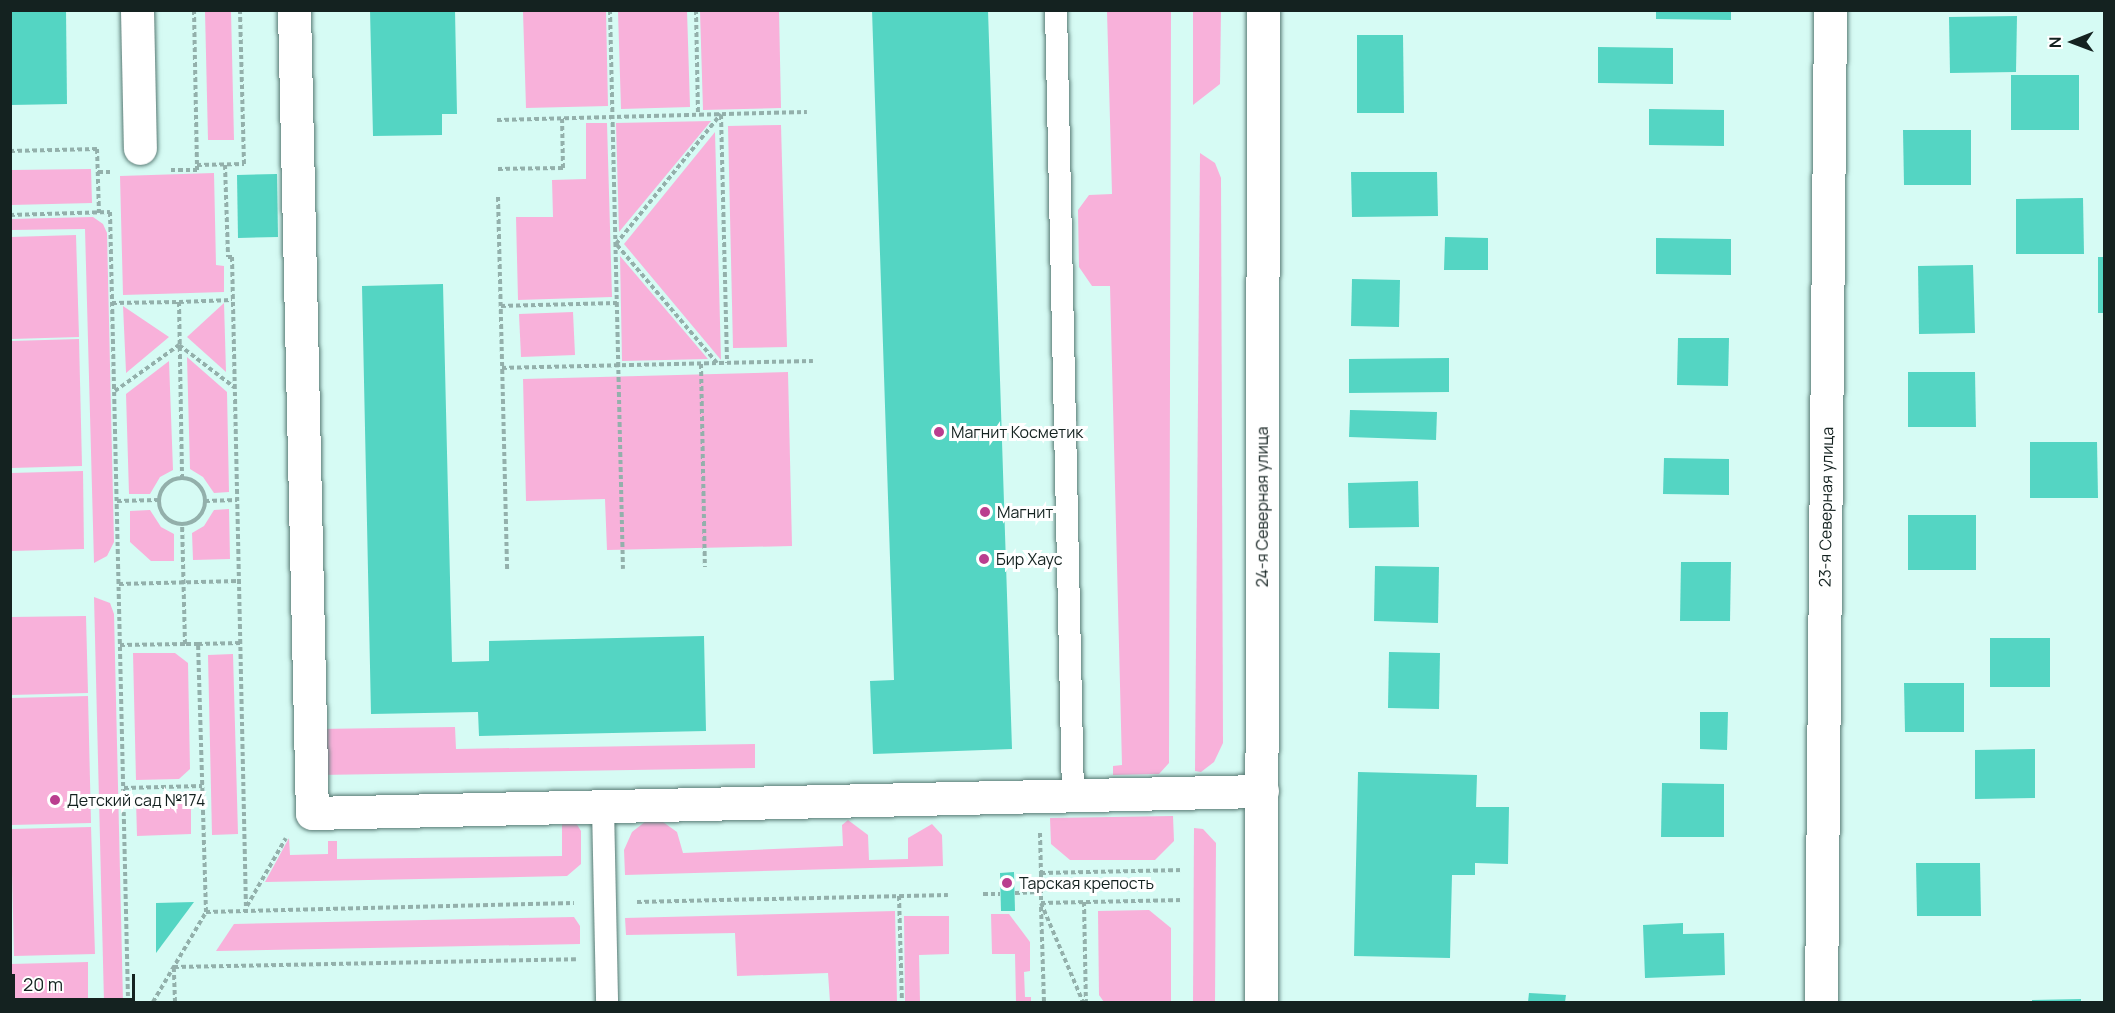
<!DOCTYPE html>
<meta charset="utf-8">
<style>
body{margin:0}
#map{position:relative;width:2115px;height:1013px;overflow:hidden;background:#d6fbf4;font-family:Manrope,sans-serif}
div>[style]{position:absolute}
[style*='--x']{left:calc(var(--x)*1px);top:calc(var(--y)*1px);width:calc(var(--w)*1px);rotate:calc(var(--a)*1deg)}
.green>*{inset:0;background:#f8b1da}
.building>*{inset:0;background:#54d5c3}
.path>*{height:4px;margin-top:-2px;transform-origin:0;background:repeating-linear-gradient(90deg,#93b0ab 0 4.5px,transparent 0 7.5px)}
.path>.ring{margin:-2px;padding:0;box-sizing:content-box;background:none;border:4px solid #93b0ab;border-radius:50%}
.roads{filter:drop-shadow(0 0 2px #587a74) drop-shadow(0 0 2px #587a74)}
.service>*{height:22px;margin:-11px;padding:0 11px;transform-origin:11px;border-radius:11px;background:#fff}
.minor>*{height:33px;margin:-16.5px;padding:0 16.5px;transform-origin:16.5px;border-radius:16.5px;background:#fff}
.secondary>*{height:33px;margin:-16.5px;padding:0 16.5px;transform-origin:16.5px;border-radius:16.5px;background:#fff}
.dots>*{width:16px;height:16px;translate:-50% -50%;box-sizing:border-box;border:3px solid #fff;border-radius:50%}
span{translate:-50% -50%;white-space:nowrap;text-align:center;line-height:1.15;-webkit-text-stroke:6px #fff;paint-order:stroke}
.poi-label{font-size:16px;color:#142220}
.left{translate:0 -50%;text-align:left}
.street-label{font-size:16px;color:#142220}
.frame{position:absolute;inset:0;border:12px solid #142220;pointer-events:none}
.north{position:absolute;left:2043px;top:12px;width:60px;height:60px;-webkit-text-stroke:4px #fff;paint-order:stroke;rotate:269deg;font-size:16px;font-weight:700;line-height:24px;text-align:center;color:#142220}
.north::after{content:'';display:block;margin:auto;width:21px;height:27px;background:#142220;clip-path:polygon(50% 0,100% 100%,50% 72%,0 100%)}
.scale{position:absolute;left:12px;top:974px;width:123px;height:27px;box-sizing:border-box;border:3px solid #142220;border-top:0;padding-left:8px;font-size:18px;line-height:21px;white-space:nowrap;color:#142220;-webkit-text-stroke:4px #fff;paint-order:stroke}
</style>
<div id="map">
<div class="green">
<i style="clip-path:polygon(205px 11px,231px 11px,234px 140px,208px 140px)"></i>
<i style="clip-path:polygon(523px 11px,606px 11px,608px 106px,526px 108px)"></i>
<i style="clip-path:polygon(618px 11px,687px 11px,690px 107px,621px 109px)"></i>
<i style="clip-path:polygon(700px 11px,779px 11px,781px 108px,703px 110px)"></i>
<i style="clip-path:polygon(1107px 11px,1171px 11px,1169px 763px,1159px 774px,1113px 775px,1113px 766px,1122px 765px,1110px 286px,1092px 286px,1079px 267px,1078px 210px,1089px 195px,1112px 194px)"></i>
<i style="clip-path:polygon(1193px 11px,1221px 11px,1220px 84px,1193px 105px)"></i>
<i style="clip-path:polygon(711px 121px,619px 232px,616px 123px)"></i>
<i style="clip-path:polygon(586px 123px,607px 123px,612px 297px,518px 300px,516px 217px,553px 217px,552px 180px,586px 179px)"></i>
<i style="clip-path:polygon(781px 125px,787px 347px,733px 348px,728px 126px)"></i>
<i style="clip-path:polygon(715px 132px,721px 360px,624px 244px)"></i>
<i style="clip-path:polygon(1200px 153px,1215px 163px,1221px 178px,1223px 743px,1214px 762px,1201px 772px,1195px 771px)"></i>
<i style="clip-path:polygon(91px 169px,92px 203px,11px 205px,11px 170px)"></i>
<i style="clip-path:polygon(214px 173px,216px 265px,224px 266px,224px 292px,123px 295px,120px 176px)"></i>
<i style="clip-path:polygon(93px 217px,103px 224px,107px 233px,114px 542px,107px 556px,94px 563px,85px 229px,10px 230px,11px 219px)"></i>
<i style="clip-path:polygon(76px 235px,79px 337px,11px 339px,11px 237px)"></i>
<i style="clip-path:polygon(620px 256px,708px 359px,622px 361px)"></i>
<i style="clip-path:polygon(224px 303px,226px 372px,187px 337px)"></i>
<i style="clip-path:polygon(123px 306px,169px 337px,126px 373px,126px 372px)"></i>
<i style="clip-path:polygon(573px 312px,575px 355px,521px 357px,519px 314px)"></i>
<i style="clip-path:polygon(79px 339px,82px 466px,11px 468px,11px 341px)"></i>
<i style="clip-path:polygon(187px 357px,227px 392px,229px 492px,214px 493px,203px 477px,190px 469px)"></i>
<i style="clip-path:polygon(169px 361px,173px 470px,160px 477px,150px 494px,129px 494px,126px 394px)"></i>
<i style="clip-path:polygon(788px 372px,792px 546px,607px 550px,605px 499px,526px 501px,523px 379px)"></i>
<i style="clip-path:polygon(83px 471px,84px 549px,11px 551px,11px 473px)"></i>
<i style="clip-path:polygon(229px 509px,230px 559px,193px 560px,192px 533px,204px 526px,214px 510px)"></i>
<i style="clip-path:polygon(150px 510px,161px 527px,174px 534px,174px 561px,151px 561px,130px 542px,130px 511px)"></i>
<i style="clip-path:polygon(94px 597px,110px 603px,114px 614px,123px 1002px,104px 1002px)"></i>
<i style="clip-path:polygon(86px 616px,88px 693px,11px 695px,11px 617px)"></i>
<i style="clip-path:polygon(133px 653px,175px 653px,188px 663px,190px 769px,179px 779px,136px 780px)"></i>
<i style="clip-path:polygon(233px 654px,238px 834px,212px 835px,208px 655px)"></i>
<i style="clip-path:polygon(88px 696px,91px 823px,11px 825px,11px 698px)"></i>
<i style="clip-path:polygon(455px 727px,456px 749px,755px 744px,755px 768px,319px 775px,318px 729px)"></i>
<i style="clip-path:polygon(191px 799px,191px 834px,137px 836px,136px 800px)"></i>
<i style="clip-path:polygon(1173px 816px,1174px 841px,1155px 860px,1070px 860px,1051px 844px,1050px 818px)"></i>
<i style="clip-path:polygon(562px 820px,576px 823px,581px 831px,581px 864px,567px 876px,265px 882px,289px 838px,290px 855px,328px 854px,328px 841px,337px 841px,337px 859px,562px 856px)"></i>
<i style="clip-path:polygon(848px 820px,868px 835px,869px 860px,908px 859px,908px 838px,932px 824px,942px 835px,943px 866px,625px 875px,624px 850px,632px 832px,646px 821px,663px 822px,677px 832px,683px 853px,843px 846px,842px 825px)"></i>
<i style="clip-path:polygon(91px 827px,95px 954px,14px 956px,11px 829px)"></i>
<i style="clip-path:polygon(1194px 828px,1203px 829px,1216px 843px,1215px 1002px,1193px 1002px)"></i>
<i style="clip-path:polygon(1149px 910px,1171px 928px,1171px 1002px,1104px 1002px,1099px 995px,1098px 911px)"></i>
<i style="clip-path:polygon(895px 911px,897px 1002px,830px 1002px,828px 973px,737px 976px,735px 933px,626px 935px,625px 918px)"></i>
<i style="clip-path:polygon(991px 914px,1009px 914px,1030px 942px,1030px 971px,1024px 972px,1025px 997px,1031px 997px,1031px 1002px,1016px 1002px,1015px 954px,992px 954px)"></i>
<i style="clip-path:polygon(904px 916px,949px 916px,949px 954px,919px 955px,920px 1002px,905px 1002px)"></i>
<i style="clip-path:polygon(574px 917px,580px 926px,580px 944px,216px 951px,234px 924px)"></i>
<i style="clip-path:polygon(88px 962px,88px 1002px,11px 1002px,11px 964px)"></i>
</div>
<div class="building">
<i style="clip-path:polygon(10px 10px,66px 10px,67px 104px,10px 105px)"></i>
<i style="clip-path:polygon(370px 10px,455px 10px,457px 114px,442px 114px,442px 135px,373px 136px)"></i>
<i style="clip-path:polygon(872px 10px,988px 10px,1012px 749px,873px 754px,870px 681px,894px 680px)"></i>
<i style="clip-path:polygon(1656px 10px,1731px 10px,1731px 20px,1656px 19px)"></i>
<i style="clip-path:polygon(2017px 16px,2016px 72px,1950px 73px,1949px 17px)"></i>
<i style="clip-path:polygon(1357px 35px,1403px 35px,1404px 113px,1357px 113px)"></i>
<i style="clip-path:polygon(1598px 47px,1673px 48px,1673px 84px,1598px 83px)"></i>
<i style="clip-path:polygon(2011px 75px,2079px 75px,2079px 130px,2011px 130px)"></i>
<i style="clip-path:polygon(1649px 109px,1724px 110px,1724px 146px,1649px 145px)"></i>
<i style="clip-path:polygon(1903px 130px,1971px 130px,1971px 185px,1904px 185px)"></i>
<i style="clip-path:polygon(1351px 172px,1437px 172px,1438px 216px,1352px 217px)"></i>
<i style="clip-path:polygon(277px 174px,278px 237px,238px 238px,237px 175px)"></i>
<i style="clip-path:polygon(2083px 198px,2084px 254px,2016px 254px,2016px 199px)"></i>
<i style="clip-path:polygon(1445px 237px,1488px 238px,1488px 270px,1444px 270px)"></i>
<i style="clip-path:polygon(1656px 238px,1731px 239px,1731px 275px,1656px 274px)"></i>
<i style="clip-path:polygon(2098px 257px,2104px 257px,2104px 313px,2098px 313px)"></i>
<i style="clip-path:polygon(1973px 265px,1975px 333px,1919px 334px,1918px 266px)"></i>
<i style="clip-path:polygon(1352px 279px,1400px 280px,1399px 327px,1351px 326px)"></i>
<i style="clip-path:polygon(443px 284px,452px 662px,489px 661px,489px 641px,704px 636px,706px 731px,479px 736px,478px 712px,371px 714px,362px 286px)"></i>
<i style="clip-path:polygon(1678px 338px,1729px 338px,1728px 386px,1677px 385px)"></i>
<i style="clip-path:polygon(1449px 358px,1449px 392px,1349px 393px,1349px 359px)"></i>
<i style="clip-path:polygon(1908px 372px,1975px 372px,1976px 427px,1908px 427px)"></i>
<i style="clip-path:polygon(1350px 410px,1437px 412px,1436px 440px,1349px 437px)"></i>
<i style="clip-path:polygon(2030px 442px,2097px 442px,2098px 498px,2030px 498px)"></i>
<i style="clip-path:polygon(1664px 458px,1729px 459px,1729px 495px,1663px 494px)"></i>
<i style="clip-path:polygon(1418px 481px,1419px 527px,1349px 528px,1348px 483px)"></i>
<i style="clip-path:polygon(1908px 515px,1976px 515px,1976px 570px,1908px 570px)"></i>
<i style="clip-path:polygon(1681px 562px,1731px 562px,1730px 621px,1680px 621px)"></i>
<i style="clip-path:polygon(1375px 566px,1439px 567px,1438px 623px,1374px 621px)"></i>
<i style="clip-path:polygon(1990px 638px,2050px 638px,2050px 687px,1990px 687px)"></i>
<i style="clip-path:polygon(1389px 652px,1440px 653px,1439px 709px,1388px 708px)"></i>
<i style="clip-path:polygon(1904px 683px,1964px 683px,1964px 732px,1905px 732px)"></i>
<i style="clip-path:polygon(1700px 712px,1728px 712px,1727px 750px,1700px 749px)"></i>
<i style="clip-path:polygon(2035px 749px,2035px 798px,1975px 799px,1975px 750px)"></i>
<i style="clip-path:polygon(1358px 772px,1477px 775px,1476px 807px,1509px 807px,1508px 864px,1475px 863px,1475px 875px,1452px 875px,1450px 958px,1354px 956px)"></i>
<i style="clip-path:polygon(1662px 783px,1724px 784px,1724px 837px,1661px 837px)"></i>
<i style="clip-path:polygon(1916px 863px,1980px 863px,1981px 916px,1917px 916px)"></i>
<i style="clip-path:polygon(1014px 872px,1015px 911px,1001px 911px,1000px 873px)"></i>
<i style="clip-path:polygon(194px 902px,156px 953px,156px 903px)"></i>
<i style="clip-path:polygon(1683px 923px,1683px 934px,1724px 933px,1725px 975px,1645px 978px,1643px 925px)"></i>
<i style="clip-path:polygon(1529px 993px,1566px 995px,1565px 1002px,1528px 1002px)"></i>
<i style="clip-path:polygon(2081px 999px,2081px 1002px,2032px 1002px,2032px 1000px)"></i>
</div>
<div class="path">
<i style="--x:194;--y:10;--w:155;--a:88.9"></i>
<i style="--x:197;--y:165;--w:47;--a:-1.2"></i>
<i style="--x:244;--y:164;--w:154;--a:-91.5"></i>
<i style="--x:610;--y:10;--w:559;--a:88.67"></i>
<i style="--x:696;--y:10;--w:105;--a:88.9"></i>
<i style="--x:721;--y:115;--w:248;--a:88.6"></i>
<i style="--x:497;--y:120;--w:310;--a:-1.5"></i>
<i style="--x:10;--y:151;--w:87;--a:-1.3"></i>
<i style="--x:97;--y:149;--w:64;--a:88.2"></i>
<i style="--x:225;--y:165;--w:92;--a:88.1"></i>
<i style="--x:228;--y:257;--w:4;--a:0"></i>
<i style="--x:232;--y:257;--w:654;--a:88.77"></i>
<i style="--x:498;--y:169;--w:65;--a:-0.9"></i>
<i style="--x:563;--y:168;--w:50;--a:-91.1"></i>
<i style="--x:171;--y:170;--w:26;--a:0"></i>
<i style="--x:197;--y:170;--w:5;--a:-90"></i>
<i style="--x:98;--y:172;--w:14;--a:0"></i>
<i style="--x:498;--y:197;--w:375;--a:88.6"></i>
<i style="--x:10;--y:215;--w:100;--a:-1.7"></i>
<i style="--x:110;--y:212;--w:790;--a:88.69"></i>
<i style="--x:179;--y:302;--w:53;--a:-2.2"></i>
<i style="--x:112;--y:303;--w:67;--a:-0.9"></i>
<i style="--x:179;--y:302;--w:175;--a:89"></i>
<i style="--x:501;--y:306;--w:116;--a:-1.5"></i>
<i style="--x:717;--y:363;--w:156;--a:-130.3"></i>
<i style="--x:616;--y:244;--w:167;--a:-51.1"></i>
<i style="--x:701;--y:364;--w:203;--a:88.9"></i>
<i style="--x:502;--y:368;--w:311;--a:-1.3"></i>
<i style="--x:115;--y:391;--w:79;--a:-35.7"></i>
<i style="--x:179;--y:345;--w:69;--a:37.4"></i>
<i class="ring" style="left:159px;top:478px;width:42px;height:42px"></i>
<i style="--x:117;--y:501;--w:41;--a:-1.4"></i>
<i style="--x:205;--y:501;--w:32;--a:-2"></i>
<i style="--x:119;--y:584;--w:120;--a:-1.4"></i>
<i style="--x:198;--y:644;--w:42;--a:-1.4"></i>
<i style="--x:120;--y:645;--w:65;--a:-0.9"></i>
<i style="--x:124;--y:788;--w:78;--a:-1.5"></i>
<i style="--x:1040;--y:833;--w:40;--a:88.6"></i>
<i style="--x:1041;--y:873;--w:142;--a:-1.2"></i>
<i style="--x:1041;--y:873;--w:30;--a:90"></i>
<i style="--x:1041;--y:903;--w:142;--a:-1.2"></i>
<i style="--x:1015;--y:893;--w:26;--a:-2"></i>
<i style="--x:983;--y:894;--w:17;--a:0"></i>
<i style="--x:899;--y:896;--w:106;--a:88.4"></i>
<i style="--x:637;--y:902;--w:311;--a:-1.3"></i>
<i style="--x:1084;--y:902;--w:100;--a:88.9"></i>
<i style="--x:1041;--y:903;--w:108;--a:67"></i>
<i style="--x:247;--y:906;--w:78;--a:-60.2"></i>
<i style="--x:1041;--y:907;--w:95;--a:88.2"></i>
<i style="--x:206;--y:912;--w:368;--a:-1.4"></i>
<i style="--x:153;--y:1002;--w:104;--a:-59.5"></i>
<i style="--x:206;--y:912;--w:268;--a:-91.7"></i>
<i style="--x:198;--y:644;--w:13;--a:180"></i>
<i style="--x:185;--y:644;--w:120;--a:-91.4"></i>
<i style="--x:175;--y:1002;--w:35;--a:-92"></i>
<i style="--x:174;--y:967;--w:402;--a:-1.1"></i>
</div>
<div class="roads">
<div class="service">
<i style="--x:1056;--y:10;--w:786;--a:88.76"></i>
<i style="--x:603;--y:807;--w:195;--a:88.8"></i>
</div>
<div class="minor">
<i style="--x:137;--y:10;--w:138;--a:88.8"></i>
<i style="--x:294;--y:10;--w:803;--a:88.72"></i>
<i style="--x:312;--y:813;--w:950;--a:-1.33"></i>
<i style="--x:1821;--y:1002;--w:992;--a:-89.48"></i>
</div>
<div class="secondary">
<i style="--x:1261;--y:1002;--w:992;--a:-89.88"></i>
</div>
</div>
<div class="dots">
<i style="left:939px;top:432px;background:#ba3e8f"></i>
<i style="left:985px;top:512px;background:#ba3e8f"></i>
<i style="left:984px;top:559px;background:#ba3e8f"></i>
<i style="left:55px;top:800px;background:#ba3e8f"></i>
<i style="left:1007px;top:883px;background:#ba3e8f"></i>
</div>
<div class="poi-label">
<span class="left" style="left:951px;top:432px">Магнит Косметик</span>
<span class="left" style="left:997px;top:512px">Магнит</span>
<span class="left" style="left:996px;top:559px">Бир Хаус</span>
<span class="left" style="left:67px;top:800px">Детский сад №174</span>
<span class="left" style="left:1019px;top:883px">Тарская крепость</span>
</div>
<div class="street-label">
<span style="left:1262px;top:507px;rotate:-90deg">24-я Северная улица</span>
<span style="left:1826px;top:507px;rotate:-89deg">23-я Северная улица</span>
</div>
<div class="frame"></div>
<div class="north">N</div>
<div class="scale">20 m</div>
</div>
